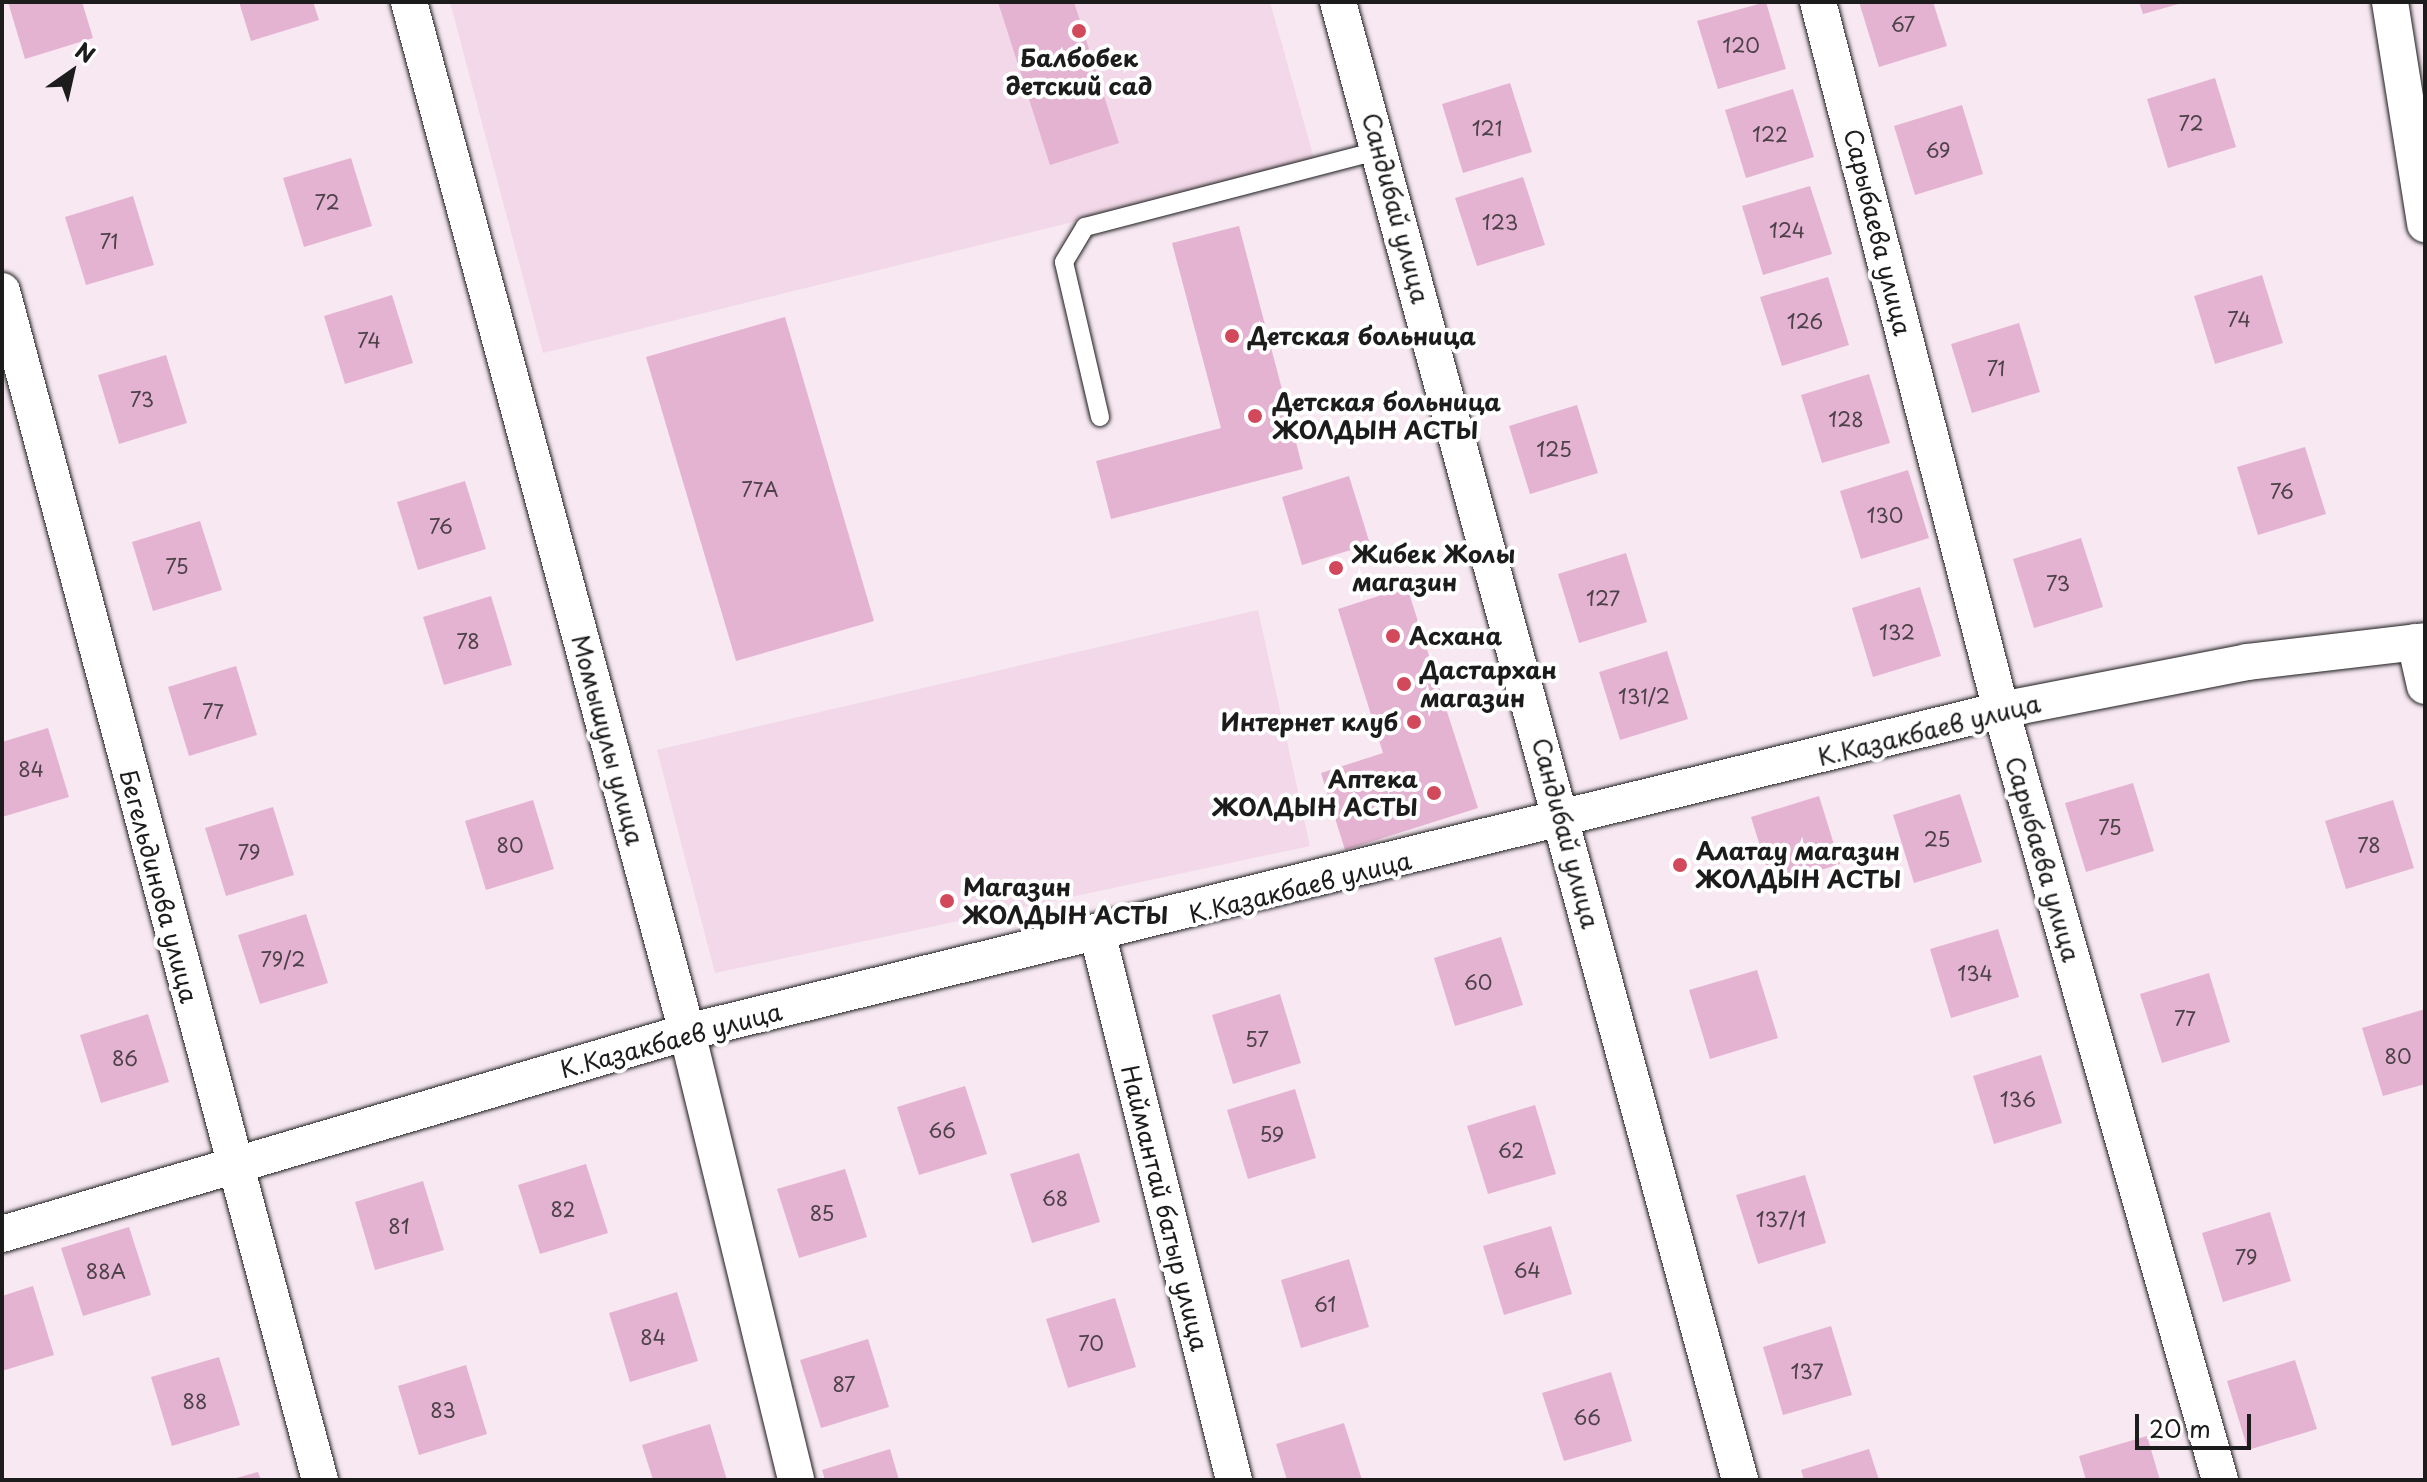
<!DOCTYPE html>
<meta charset="utf-8">
<style>
body{margin:0}
#map{position:relative;width:2427px;height:1482px;overflow:hidden;background:#f7e8f2;font-family:"Playpen Sans",sans-serif}
div>[style]{position:absolute}
[style*='--x']{left:calc(var(--x)*1px);top:calc(var(--y)*1px);width:calc(var(--w)*1px);rotate:calc(var(--a)*1deg)}
.built>*{inset:0;background:#f2d8e8}
.building>*{inset:0;background:#e5b3d2}
.roads{filter:drop-shadow(0 0 2px #1c1c1c) drop-shadow(0 0 2px #1c1c1c)}
.lane>*{height:18px;margin:-9px;padding:0 9px;transform-origin:9px;border-radius:9px;background:#fff}
.street>*{height:36px;margin:-18px;padding:0 18px;transform-origin:18px;border-radius:18px;background:#fff}
.dots>*{width:22px;height:22px;translate:-50% -50%;box-sizing:border-box;border:4px solid #fff;border-radius:50%}
span{translate:-50% -50%;white-space:nowrap;text-align:center;line-height:1.15;-webkit-text-stroke:8px #fff;paint-order:stroke}
.number-label{font-size:20px;color:#4e424a}
.number-label span{-webkit-text-stroke-width:0}
.poi-label{font-size:24px;color:#1c1c1c;font-weight:700}
.left{translate:0 -50%;text-align:left}
.right{translate:-100% -50%;text-align:right}
.street-label{font-size:24px;color:#1c1c1c}
.frame{position:absolute;inset:0;border:4px solid #1c1c1c;pointer-events:none}
.north{position:absolute;left:32px;top:32px;width:80px;height:80px;-webkit-text-stroke:6px #fff;paint-order:stroke;rotate:34deg;font-size:22px;font-weight:700;line-height:32px;text-align:center;color:#1c1c1c}
.north::after{content:'';display:block;margin:auto;width:28px;height:36px;background:#1c1c1c;clip-path:polygon(50% 0,100% 100%,50% 72%,0 100%)}
.scale{position:absolute;left:2135px;top:1414px;width:116px;height:36px;box-sizing:border-box;border:4px solid #1c1c1c;border-top:0;padding-left:10px;font-size:24px;line-height:28px;white-space:nowrap;color:#1c1c1c;-webkit-text-stroke:6px #fff;paint-order:stroke}
</style>
<div id="map">
<div class="built">
<i style="clip-path:polygon(450px 2px,1270px 2px,1315px 162px,543px 353px)"></i>
<i style="clip-path:polygon(1258px 610px,1310px 846px,715px 973px,657px 750px)"></i>
</div>
<div class="building">
<i style="clip-path:polygon(8px 2px,82px 2px,93px 38px,25px 59px)"></i>
<i style="clip-path:polygon(239px 2px,313px 2px,319px 20px,251px 41px)"></i>
<i style="clip-path:polygon(998px 2px,1074px 2px,1119px 143px,1050px 165px)"></i>
<i style="clip-path:polygon(1766px 2px,1786px 69px,1718px 89px,1697px 21px)"></i>
<i style="clip-path:polygon(1859px 2px,1933px 2px,1947px 46px,1879px 67px)"></i>
<i style="clip-path:polygon(2139px 2px,2182px 2px,2182px 3px,2143px 14px)"></i>
<i style="clip-path:polygon(2215px 78px,2236px 147px,2168px 168px,2147px 99px)"></i>
<i style="clip-path:polygon(1510px 83px,1532px 152px,1463px 173px,1442px 104px)"></i>
<i style="clip-path:polygon(1793px 89px,1814px 157px,1746px 178px,1725px 110px)"></i>
<i style="clip-path:polygon(1962px 105px,1983px 174px,1915px 195px,1894px 126px)"></i>
<i style="clip-path:polygon(351px 158px,372px 226px,304px 247px,283px 178px)"></i>
<i style="clip-path:polygon(1523px 177px,1545px 245px,1477px 266px,1455px 198px)"></i>
<i style="clip-path:polygon(1810px 186px,1832px 254px,1763px 275px,1742px 206px)"></i>
<i style="clip-path:polygon(133px 196px,154px 265px,86px 285px,65px 217px)"></i>
<i style="clip-path:polygon(1239px 226px,1303px 469px,1111px 519px,1096px 461px,1221px 428px,1172px 243px)"></i>
<i style="clip-path:polygon(2262px 275px,2283px 343px,2215px 364px,2194px 296px)"></i>
<i style="clip-path:polygon(1828px 277px,1849px 345px,1782px 366px,1760px 297px)"></i>
<i style="clip-path:polygon(392px 295px,413px 363px,345px 384px,324px 316px)"></i>
<i style="clip-path:polygon(785px 317px,874px 621px,736px 661px,646px 357px)"></i>
<i style="clip-path:polygon(2019px 323px,2040px 392px,1972px 413px,1951px 344px)"></i>
<i style="clip-path:polygon(166px 355px,187px 423px,119px 444px,98px 375px)"></i>
<i style="clip-path:polygon(1869px 374px,1890px 443px,1822px 463px,1801px 395px)"></i>
<i style="clip-path:polygon(1577px 405px,1598px 473px,1530px 494px,1509px 426px)"></i>
<i style="clip-path:polygon(2305px 447px,2326px 514px,2258px 535px,2237px 467px)"></i>
<i style="clip-path:polygon(1908px 470px,1929px 538px,1861px 559px,1840px 491px)"></i>
<i style="clip-path:polygon(1349px 476px,1370px 544px,1302px 565px,1282px 497px)"></i>
<i style="clip-path:polygon(465px 481px,486px 549px,418px 570px,397px 502px)"></i>
<i style="clip-path:polygon(200px 521px,222px 590px,153px 611px,132px 542px)"></i>
<i style="clip-path:polygon(2081px 538px,2103px 607px,2034px 628px,2013px 559px)"></i>
<i style="clip-path:polygon(1626px 553px,1647px 622px,1579px 643px,1558px 574px)"></i>
<i style="clip-path:polygon(1407px 587px,1478px 808px,1345px 850px,1321px 773px,1383px 753px,1338px 609px)"></i>
<i style="clip-path:polygon(1920px 587px,1941px 656px,1873px 677px,1852px 608px)"></i>
<i style="clip-path:polygon(491px 596px,512px 665px,444px 685px,423px 617px)"></i>
<i style="clip-path:polygon(1667px 651px,1688px 719px,1620px 740px,1599px 672px)"></i>
<i style="clip-path:polygon(236px 666px,257px 735px,189px 756px,168px 687px)"></i>
<i style="clip-path:polygon(48px 728px,69px 797px,2px 817px,2px 742px)"></i>
<i style="clip-path:polygon(2133px 783px,2154px 851px,2086px 872px,2065px 803px)"></i>
<i style="clip-path:polygon(1960px 794px,1982px 862px,1914px 883px,1893px 815px)"></i>
<i style="clip-path:polygon(1819px 796px,1840px 864px,1772px 885px,1751px 817px)"></i>
<i style="clip-path:polygon(533px 800px,554px 869px,486px 890px,465px 821px)"></i>
<i style="clip-path:polygon(2393px 800px,2414px 868px,2346px 889px,2325px 821px)"></i>
<i style="clip-path:polygon(273px 807px,294px 875px,226px 896px,205px 828px)"></i>
<i style="clip-path:polygon(306px 914px,328px 983px,260px 1004px,238px 935px)"></i>
<i style="clip-path:polygon(1998px 929px,2019px 997px,1951px 1018px,1930px 949px)"></i>
<i style="clip-path:polygon(1501px 937px,1523px 1005px,1455px 1026px,1434px 958px)"></i>
<i style="clip-path:polygon(1757px 970px,1778px 1038px,1710px 1059px,1689px 990px)"></i>
<i style="clip-path:polygon(2209px 973px,2230px 1042px,2162px 1063px,2140px 994px)"></i>
<i style="clip-path:polygon(1280px 994px,1301px 1063px,1233px 1084px,1212px 1015px)"></i>
<i style="clip-path:polygon(2425px 1009px,2425px 1084px,2383px 1096px,2362px 1028px)"></i>
<i style="clip-path:polygon(148px 1014px,169px 1082px,101px 1103px,80px 1035px)"></i>
<i style="clip-path:polygon(2041px 1055px,2062px 1123px,1994px 1144px,1973px 1076px)"></i>
<i style="clip-path:polygon(965px 1086px,987px 1154px,919px 1175px,897px 1107px)"></i>
<i style="clip-path:polygon(1295px 1089px,1316px 1158px,1248px 1179px,1227px 1110px)"></i>
<i style="clip-path:polygon(1535px 1105px,1556px 1174px,1488px 1194px,1467px 1126px)"></i>
<i style="clip-path:polygon(1079px 1153px,1100px 1222px,1032px 1243px,1010px 1174px)"></i>
<i style="clip-path:polygon(586px 1164px,608px 1233px,540px 1254px,518px 1185px)"></i>
<i style="clip-path:polygon(845px 1169px,867px 1237px,799px 1258px,777px 1189px)"></i>
<i style="clip-path:polygon(1805px 1175px,1826px 1243px,1758px 1264px,1736px 1195px)"></i>
<i style="clip-path:polygon(423px 1181px,444px 1250px,375px 1270px,355px 1202px)"></i>
<i style="clip-path:polygon(2270px 1212px,2291px 1281px,2223px 1302px,2202px 1233px)"></i>
<i style="clip-path:polygon(1551px 1226px,1572px 1294px,1504px 1315px,1483px 1246px)"></i>
<i style="clip-path:polygon(129px 1227px,151px 1295px,83px 1316px,61px 1248px)"></i>
<i style="clip-path:polygon(1349px 1259px,1369px 1327px,1301px 1348px,1281px 1280px)"></i>
<i style="clip-path:polygon(33px 1286px,54px 1355px,2px 1371px,2px 1296px)"></i>
<i style="clip-path:polygon(677px 1292px,698px 1361px,630px 1382px,609px 1313px)"></i>
<i style="clip-path:polygon(1115px 1298px,1136px 1367px,1068px 1388px,1046px 1319px)"></i>
<i style="clip-path:polygon(1831px 1326px,1852px 1395px,1783px 1415px,1763px 1347px)"></i>
<i style="clip-path:polygon(868px 1339px,889px 1407px,821px 1428px,800px 1360px)"></i>
<i style="clip-path:polygon(219px 1357px,240px 1425px,172px 1446px,151px 1377px)"></i>
<i style="clip-path:polygon(2295px 1360px,2317px 1429px,2248px 1450px,2227px 1381px)"></i>
<i style="clip-path:polygon(466px 1365px,487px 1434px,419px 1455px,398px 1386px)"></i>
<i style="clip-path:polygon(1611px 1372px,1632px 1441px,1564px 1461px,1542px 1393px)"></i>
<i style="clip-path:polygon(1344px 1423px,1362px 1480px,1287px 1480px,1276px 1444px)"></i>
<i style="clip-path:polygon(710px 1424px,727px 1480px,653px 1480px,642px 1445px)"></i>
<i style="clip-path:polygon(2147px 1436px,2160px 1480px,2086px 1480px,2079px 1456px)"></i>
<i style="clip-path:polygon(890px 1449px,899px 1480px,825px 1480px,822px 1470px)"></i>
<i style="clip-path:polygon(1869px 1449px,1879px 1480px,1804px 1480px,1801px 1470px)"></i>
<i style="clip-path:polygon(258px 1472px,261px 1480px,233px 1480px,233px 1479px)"></i>
</div>
<div class="roads">
<div class="lane">
<i style="--x:1100;--y:417;--w:159;--a:-103.1"></i>
<i style="--x:1064;--y:262;--w:41;--a:-59"></i>
<i style="--x:1085;--y:227;--w:305;--a:-14.6"></i>
</div>
<div class="street">
<i style="--x:409;--y:2;--w:1067;--a:74.9"></i>
<i style="--x:687;--y:1032;--w:461;--a:76.3"></i>
<i style="--x:1338;--y:2;--w:1532;--a:74.78"></i>
<i style="--x:1818;--y:2;--w:731;--a:75.51"></i>
<i style="--x:2001;--y:710;--w:801;--a:74.12"></i>
<i style="--x:2390;--y:2;--w:225;--a:81"></i>
<i style="--x:2;--y:291;--w:1231;--a:75.03"></i>
<i style="--x:2415;--y:642;--w:45;--a:77.2"></i>
<i style="--x:1098;--y:936;--w:561;--a:75.96"></i>
<i style="--x:2;--y:1234;--w:714;--a:-16.43"></i>
<i style="--x:687;--y:1032;--w:1353;--a:-13.77"></i>
<i style="--x:2001;--y:710;--w:251;--a:-11"></i>
<i style="--x:2247;--y:662;--w:179;--a:-6.7"></i>
</div>
</div>
<div class="dots">
<i style="left:1079px;top:31px;background:#d1495b"></i>
<i style="left:1232px;top:336px;background:#d1495b"></i>
<i style="left:1255px;top:416px;background:#d1495b"></i>
<i style="left:1336px;top:568px;background:#d1495b"></i>
<i style="left:1393px;top:636px;background:#d1495b"></i>
<i style="left:1404px;top:684px;background:#d1495b"></i>
<i style="left:1414px;top:722px;background:#d1495b"></i>
<i style="left:1434px;top:793px;background:#d1495b"></i>
<i style="left:1680px;top:865px;background:#d1495b"></i>
<i style="left:947px;top:901px;background:#d1495b"></i>
</div>
<div class="number-label">
<span style="left:1903px;top:24px">67</span>
<span style="left:1741px;top:45px">120</span>
<span style="left:2191px;top:123px">72</span>
<span style="left:1487px;top:128px">121</span>
<span style="left:1770px;top:134px">122</span>
<span style="left:1938px;top:150px">69</span>
<span style="left:327px;top:202px">72</span>
<span style="left:1500px;top:222px">123</span>
<span style="left:1787px;top:230px">124</span>
<span style="left:109px;top:241px">71</span>
<span style="left:2239px;top:319px">74</span>
<span style="left:1805px;top:321px">126</span>
<span style="left:369px;top:340px">74</span>
<span style="left:1996px;top:368px">71</span>
<span style="left:142px;top:399px">73</span>
<span style="left:1846px;top:419px">128</span>
<span style="left:1554px;top:449px">125</span>
<span style="left:760px;top:489px">77А</span>
<span style="left:2282px;top:491px">76</span>
<span style="left:1885px;top:515px">130</span>
<span style="left:441px;top:526px">76</span>
<span style="left:177px;top:566px">75</span>
<span style="left:2058px;top:583px">73</span>
<span style="left:1603px;top:598px">127</span>
<span style="left:1897px;top:632px">132</span>
<span style="left:468px;top:641px">78</span>
<span style="left:1644px;top:696px">131/2</span>
<span style="left:213px;top:711px">77</span>
<span style="left:31px;top:769px">84</span>
<span style="left:2110px;top:827px">75</span>
<span style="left:1937px;top:839px">25</span>
<span style="left:510px;top:845px">80</span>
<span style="left:2369px;top:845px">78</span>
<span style="left:249px;top:852px">79</span>
<span style="left:283px;top:959px">79/2</span>
<span style="left:1975px;top:973px">134</span>
<span style="left:1478px;top:982px">60</span>
<span style="left:2185px;top:1018px">77</span>
<span style="left:1257px;top:1039px">57</span>
<span style="left:2398px;top:1056px">80</span>
<span style="left:125px;top:1058px">86</span>
<span style="left:2018px;top:1099px">136</span>
<span style="left:942px;top:1130px">66</span>
<span style="left:1272px;top:1134px">59</span>
<span style="left:1511px;top:1150px">62</span>
<span style="left:1055px;top:1198px">68</span>
<span style="left:563px;top:1209px">82</span>
<span style="left:822px;top:1213px">85</span>
<span style="left:1781px;top:1219px">137/1</span>
<span style="left:399px;top:1226px">81</span>
<span style="left:2246px;top:1257px">79</span>
<span style="left:1527px;top:1270px">64</span>
<span style="left:106px;top:1271px">88А</span>
<span style="left:1325px;top:1304px">61</span>
<span style="left:653px;top:1337px">84</span>
<span style="left:1091px;top:1343px">70</span>
<span style="left:1807px;top:1371px">137</span>
<span style="left:844px;top:1384px">87</span>
<span style="left:195px;top:1401px">88</span>
<span style="left:443px;top:1410px">83</span>
<span style="left:1587px;top:1417px">66</span>
</div>
<div class="poi-label">
<span style="left:1079px;top:72px">Балбобек<br>детский сад</span>
<span class="left" style="left:1248px;top:336px">Детская больница</span>
<span class="left" style="left:1273px;top:416px">Детская больница<br>ЖОЛДЫН АСТЫ</span>
<span class="left" style="left:1352px;top:568px">Жибек Жолы<br>магазин</span>
<span class="left" style="left:1409px;top:636px">Асхана</span>
<span class="left" style="left:1420px;top:684px">Дастархан<br>магазин</span>
<span class="right" style="left:1398px;top:722px">Интернет клуб</span>
<span class="right" style="left:1418px;top:793px">Аптека<br>ЖОЛДЫН АСТЫ</span>
<span class="left" style="left:1696px;top:865px">Алатау магазин<br>ЖОЛДЫН АСТЫ</span>
<span class="left" style="left:963px;top:901px">Магазин<br>ЖОЛДЫН АСТЫ</span>
</div>
<div class="street-label">
<span style="left:1396px;top:208px;rotate:75deg">Сандибай улица</span>
<span style="left:1878px;top:232px;rotate:76deg">Сарыбаева улица</span>
<span style="left:1929px;top:730px;rotate:-14deg">К.Казакбаев улица</span>
<span style="left:608px;top:740px;rotate:75deg">Момышулы улица</span>
<span style="left:1566px;top:833px;rotate:75deg">Сандибай улица</span>
<span style="left:2043px;top:859px;rotate:74deg">Сарыбаева улица</span>
<span style="left:159px;top:886px;rotate:75deg">Бегельдинова улица</span>
<span style="left:1300px;top:887px;rotate:-14deg">К.Казакбаев улица</span>
<span style="left:671px;top:1040px;rotate:-15deg">К.Казакбаев улица</span>
<span style="left:1165px;top:1208px;rotate:76deg">Наймантай батыр улица</span>
</div>
<div class="frame"></div>
<div class="north">N</div>
<div class="scale">20 m</div>
</div>
